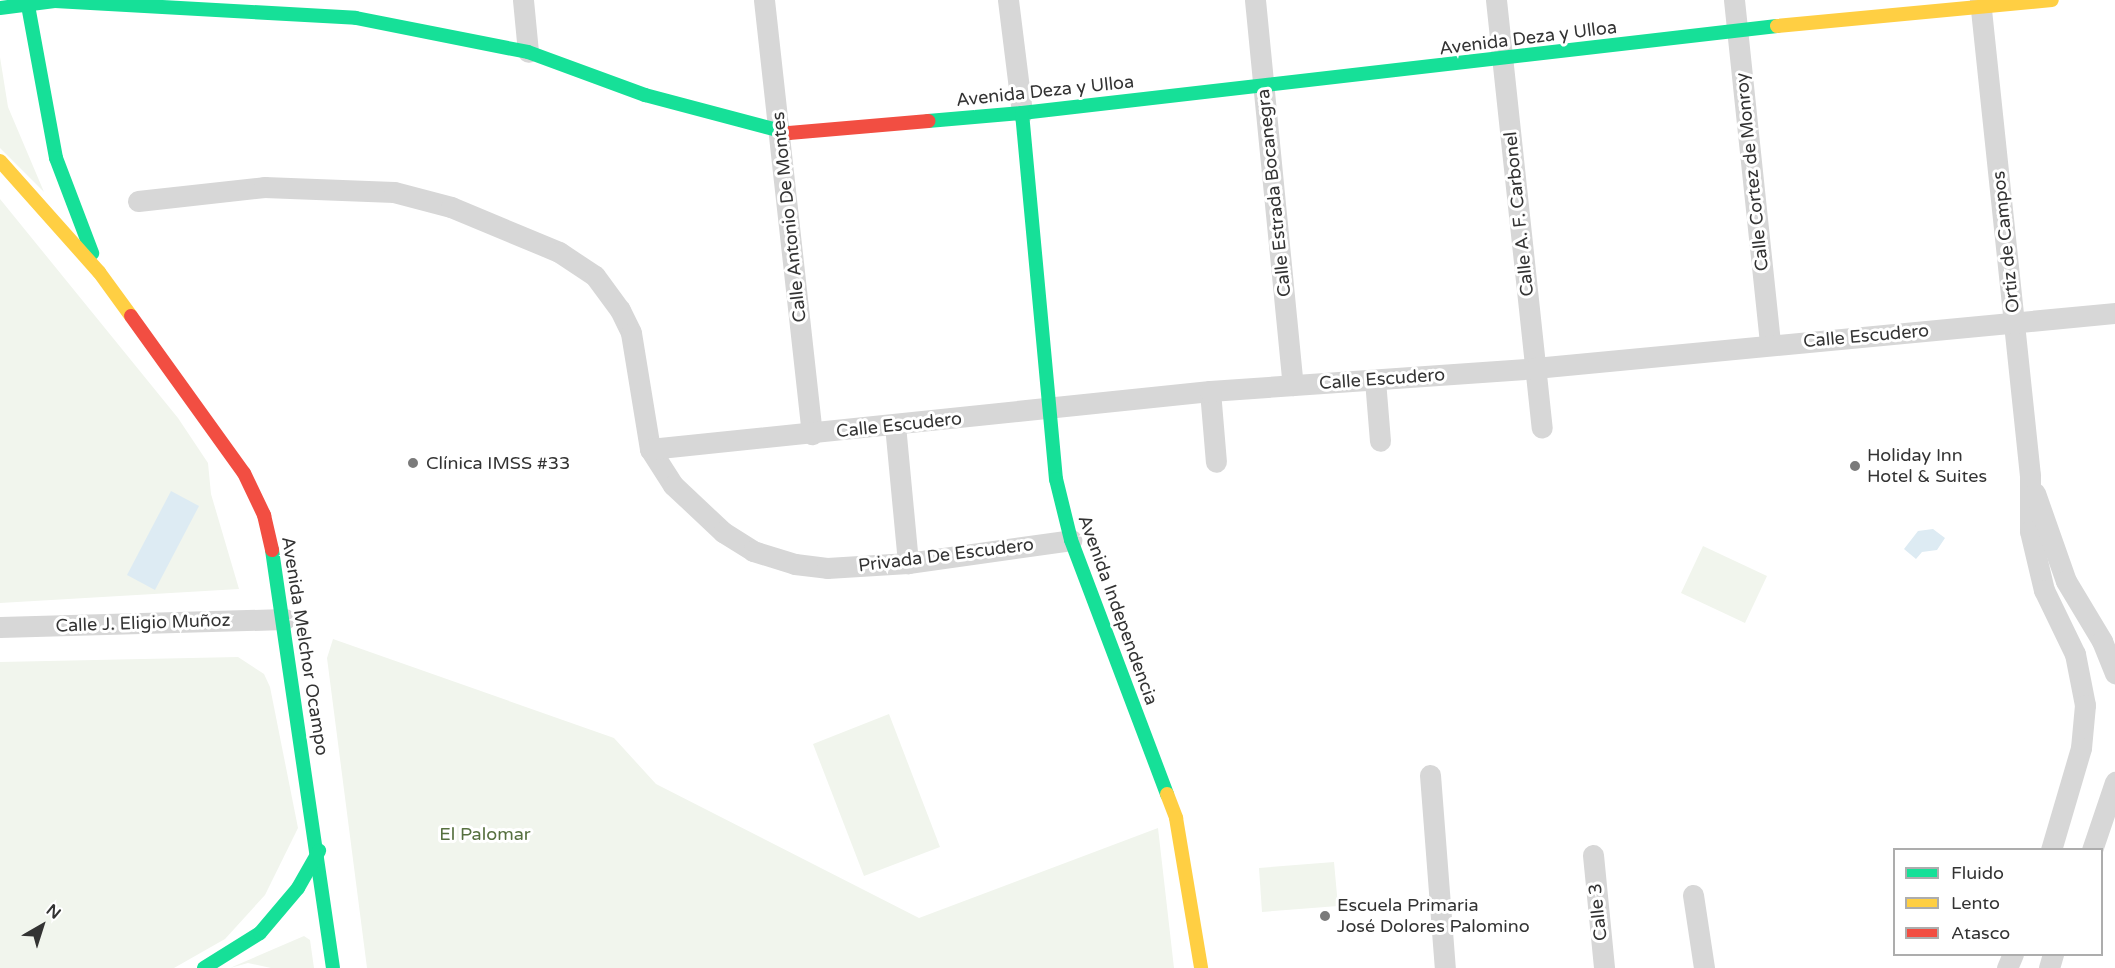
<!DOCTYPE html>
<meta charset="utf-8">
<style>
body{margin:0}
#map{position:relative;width:2115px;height:968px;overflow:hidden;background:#fff;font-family:"Varela Round",sans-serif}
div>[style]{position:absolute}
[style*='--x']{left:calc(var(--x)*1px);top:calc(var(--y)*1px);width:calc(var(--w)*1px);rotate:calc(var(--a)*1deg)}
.green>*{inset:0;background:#f1f5ed}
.water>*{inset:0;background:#ddebf3}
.street>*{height:21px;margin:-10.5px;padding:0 10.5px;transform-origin:10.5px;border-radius:10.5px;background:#d7d7d7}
.fast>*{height:14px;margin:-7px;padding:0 7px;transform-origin:7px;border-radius:7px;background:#16e098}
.slow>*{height:14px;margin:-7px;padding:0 7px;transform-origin:7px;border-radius:7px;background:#ffcf43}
.jam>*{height:14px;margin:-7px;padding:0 7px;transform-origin:7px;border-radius:7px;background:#f24e42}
.dots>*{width:16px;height:16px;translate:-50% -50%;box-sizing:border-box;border:3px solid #fff;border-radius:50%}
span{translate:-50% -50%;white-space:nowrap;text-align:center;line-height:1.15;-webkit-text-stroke:6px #fff;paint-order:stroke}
.street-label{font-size:18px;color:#333}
.poi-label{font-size:18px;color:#333}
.left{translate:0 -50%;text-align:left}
.park-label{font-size:18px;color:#56703f}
.legend{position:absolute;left:1893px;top:848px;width:210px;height:108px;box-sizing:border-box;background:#fff;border:2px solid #adadad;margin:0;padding:8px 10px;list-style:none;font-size:18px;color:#333}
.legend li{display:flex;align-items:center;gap:12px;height:30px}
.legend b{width:30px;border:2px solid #adadad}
.north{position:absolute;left:12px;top:896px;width:60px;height:60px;-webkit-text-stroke:4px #fff;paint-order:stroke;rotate:39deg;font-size:16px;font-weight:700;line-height:24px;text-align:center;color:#333}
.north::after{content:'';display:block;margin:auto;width:21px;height:27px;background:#333;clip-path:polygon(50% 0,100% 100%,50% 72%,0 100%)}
</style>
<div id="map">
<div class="green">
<i style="clip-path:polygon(0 57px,8px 107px,44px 192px,0 148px)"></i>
<i style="clip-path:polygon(0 199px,178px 418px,208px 463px,211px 494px,239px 589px,0 603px)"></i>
<i style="clip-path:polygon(1703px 546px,1767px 576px,1745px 623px,1681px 593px)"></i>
<i style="clip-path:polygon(333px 639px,614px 738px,656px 784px,919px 918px,1158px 828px,1174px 968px,367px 968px,327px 658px)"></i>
<i style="clip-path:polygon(238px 657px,264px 674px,270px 687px,298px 828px,265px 895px,225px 939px,174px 968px,0 968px,0 662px)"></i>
<i style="clip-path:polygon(889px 714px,940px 847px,864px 876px,813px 744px)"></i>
<i style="clip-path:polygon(1334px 862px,1338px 906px,1262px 912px,1259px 868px)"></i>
<i style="clip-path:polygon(304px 936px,310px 940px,314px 968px,271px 968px,248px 963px,230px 968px)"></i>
</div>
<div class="water">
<i style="clip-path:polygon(171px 491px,199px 506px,155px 590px,127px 575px)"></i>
<i style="clip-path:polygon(1933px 529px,1945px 538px,1937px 550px,1922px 552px,1916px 559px,1904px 549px,1918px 531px)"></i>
</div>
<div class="street">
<i style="--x:523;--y:0;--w:52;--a:84.5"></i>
<i style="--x:764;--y:0;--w:437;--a:83.7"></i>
<i style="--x:1008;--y:0;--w:114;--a:82.9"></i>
<i style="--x:1255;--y:0;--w:387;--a:84.4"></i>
<i style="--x:1496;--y:0;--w:430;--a:83.9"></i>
<i style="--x:1734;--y:0;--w:346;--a:84"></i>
<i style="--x:1980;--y:0;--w:478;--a:84"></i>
<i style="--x:2030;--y:475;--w:56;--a:90"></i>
<i style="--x:2030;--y:531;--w:61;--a:76.7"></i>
<i style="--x:2044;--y:590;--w:71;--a:64.2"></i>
<i style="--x:2075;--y:654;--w:52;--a:78.9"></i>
<i style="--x:2085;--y:705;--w:43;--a:95.3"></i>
<i style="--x:2081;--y:748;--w:106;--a:106.4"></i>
<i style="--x:138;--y:201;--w:127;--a:-6.3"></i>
<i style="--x:264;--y:187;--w:130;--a:2.2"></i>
<i style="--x:394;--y:192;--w:59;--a:14.7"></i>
<i style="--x:451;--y:207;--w:117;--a:22.6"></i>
<i style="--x:559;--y:252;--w:43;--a:33.7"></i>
<i style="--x:595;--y:276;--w:42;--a:53.7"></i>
<i style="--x:620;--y:310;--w:25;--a:64"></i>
<i style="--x:631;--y:333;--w:118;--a:80.7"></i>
<i style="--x:650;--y:449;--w:43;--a:57.4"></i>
<i style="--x:673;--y:485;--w:69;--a:43.2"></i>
<i style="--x:723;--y:532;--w:36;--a:32"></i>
<i style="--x:753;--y:551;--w:44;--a:17.2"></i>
<i style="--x:795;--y:564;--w:32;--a:7"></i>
<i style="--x:827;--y:568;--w:81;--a:-3.5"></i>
<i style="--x:908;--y:563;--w:165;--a:-8"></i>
<i style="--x:1375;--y:380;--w:61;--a:85.3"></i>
<i style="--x:1210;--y:391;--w:71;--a:85.2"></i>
<i style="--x:895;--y:425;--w:139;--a:84.6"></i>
<i style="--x:650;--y:449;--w:563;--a:-5.91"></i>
<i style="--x:1210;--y:391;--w:326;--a:-4"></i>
<i style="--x:1535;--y:368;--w:583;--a:-5.42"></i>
<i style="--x:2035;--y:493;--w:93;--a:70.6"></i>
<i style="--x:2066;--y:581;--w:70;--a:59"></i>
<i style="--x:2102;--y:641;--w:35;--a:68"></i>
<i style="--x:0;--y:627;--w:285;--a:-1.6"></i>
<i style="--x:1430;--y:775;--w:194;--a:85.6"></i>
<i style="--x:2092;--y:850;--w:72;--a:-71.3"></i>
<i style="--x:1593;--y:855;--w:114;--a:84.4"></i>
<i style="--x:1693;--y:895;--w:74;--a:81.4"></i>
<i style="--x:2007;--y:968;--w:15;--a:-67"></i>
<i style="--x:2049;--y:968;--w:15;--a:-74"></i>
</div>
<div class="fast">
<i style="--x:27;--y:0;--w:161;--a:79.6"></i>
<i style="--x:56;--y:158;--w:102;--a:69.2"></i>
<i style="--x:0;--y:8;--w:55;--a:-7.3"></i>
<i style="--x:55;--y:1;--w:301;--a:3.2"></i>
<i style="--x:356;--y:18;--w:175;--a:11.2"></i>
<i style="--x:528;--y:52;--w:125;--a:20.2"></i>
<i style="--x:645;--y:95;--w:149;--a:14.8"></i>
<i style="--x:1022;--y:113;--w:760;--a:-6.57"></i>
<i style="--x:928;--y:121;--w:94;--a:-4.9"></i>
<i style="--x:1022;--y:113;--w:368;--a:84.7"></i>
<i style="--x:1056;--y:479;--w:63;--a:76.2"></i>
<i style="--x:1071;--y:540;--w:272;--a:69.3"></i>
<i style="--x:272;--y:550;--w:422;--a:81.7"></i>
<i style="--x:204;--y:968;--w:66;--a:-32"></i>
<i style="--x:260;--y:933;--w:59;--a:-49.8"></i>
<i style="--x:298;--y:888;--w:43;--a:-60.4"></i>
</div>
<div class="slow">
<i style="--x:1777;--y:26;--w:276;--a:-5.4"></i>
<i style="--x:0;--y:161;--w:149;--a:48.3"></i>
<i style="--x:99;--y:272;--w:54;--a:54"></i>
<i style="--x:1167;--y:794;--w:26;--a:69"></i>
<i style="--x:1176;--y:818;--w:152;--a:80.5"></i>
</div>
<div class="jam">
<i style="--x:789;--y:133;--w:140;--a:-4.9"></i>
<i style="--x:131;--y:316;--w:193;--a:54.3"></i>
<i style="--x:244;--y:473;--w:47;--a:64.5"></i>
<i style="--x:264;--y:515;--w:36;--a:77"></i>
</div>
<div class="dots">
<i style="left:413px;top:463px;background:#7a7a7a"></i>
<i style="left:1855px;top:466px;background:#7a7a7a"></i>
<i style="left:1325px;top:916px;background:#7a7a7a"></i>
</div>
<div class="street-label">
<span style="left:1528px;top:38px;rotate:-7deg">Avenida Deza y Ulloa</span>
<span style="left:1045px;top:91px;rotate:-6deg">Avenida Deza y Ulloa</span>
<span style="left:1752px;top:172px;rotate:-96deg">Calle Cortez de Monroy</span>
<span style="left:1274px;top:193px;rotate:-96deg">Calle Estrada Bocanegra</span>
<span style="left:1519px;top:214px;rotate:-96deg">Calle A. F. Carbonel</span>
<span style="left:789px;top:217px;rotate:-96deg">Calle Antonio De Montes</span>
<span style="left:2006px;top:242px;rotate:-96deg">Ortiz de Campos</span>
<span style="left:1866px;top:336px;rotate:-5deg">Calle Escudero</span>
<span style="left:1382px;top:379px;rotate:-4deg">Calle Escudero</span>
<span style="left:899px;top:425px;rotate:-6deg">Calle Escudero</span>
<span style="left:946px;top:555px;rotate:-7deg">Privada De Escudero</span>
<span style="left:1118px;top:610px;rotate:70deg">Avenida Independencia</span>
<span style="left:143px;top:623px;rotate:-2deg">Calle J. Eligio Muñoz</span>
<span style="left:305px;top:646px;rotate:81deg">Avenida Melchor Ocampo</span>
<span style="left:1598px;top:912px;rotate:-96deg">Calle 3</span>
</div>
<div class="poi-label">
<span class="left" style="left:1867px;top:466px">Holiday Inn<br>Hotel &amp; Suites</span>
<span class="left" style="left:426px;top:463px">Clínica IMSS #33</span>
<span class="left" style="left:1337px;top:916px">Escuela Primaria<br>José Dolores Palomino</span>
</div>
<div class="park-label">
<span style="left:485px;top:834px">El Palomar</span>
</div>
<ul class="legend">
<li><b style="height:8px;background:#16e098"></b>Fluido</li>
<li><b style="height:8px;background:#ffcf43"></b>Lento</li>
<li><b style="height:8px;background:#f24e42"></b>Atasco</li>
</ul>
<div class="north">N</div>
</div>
